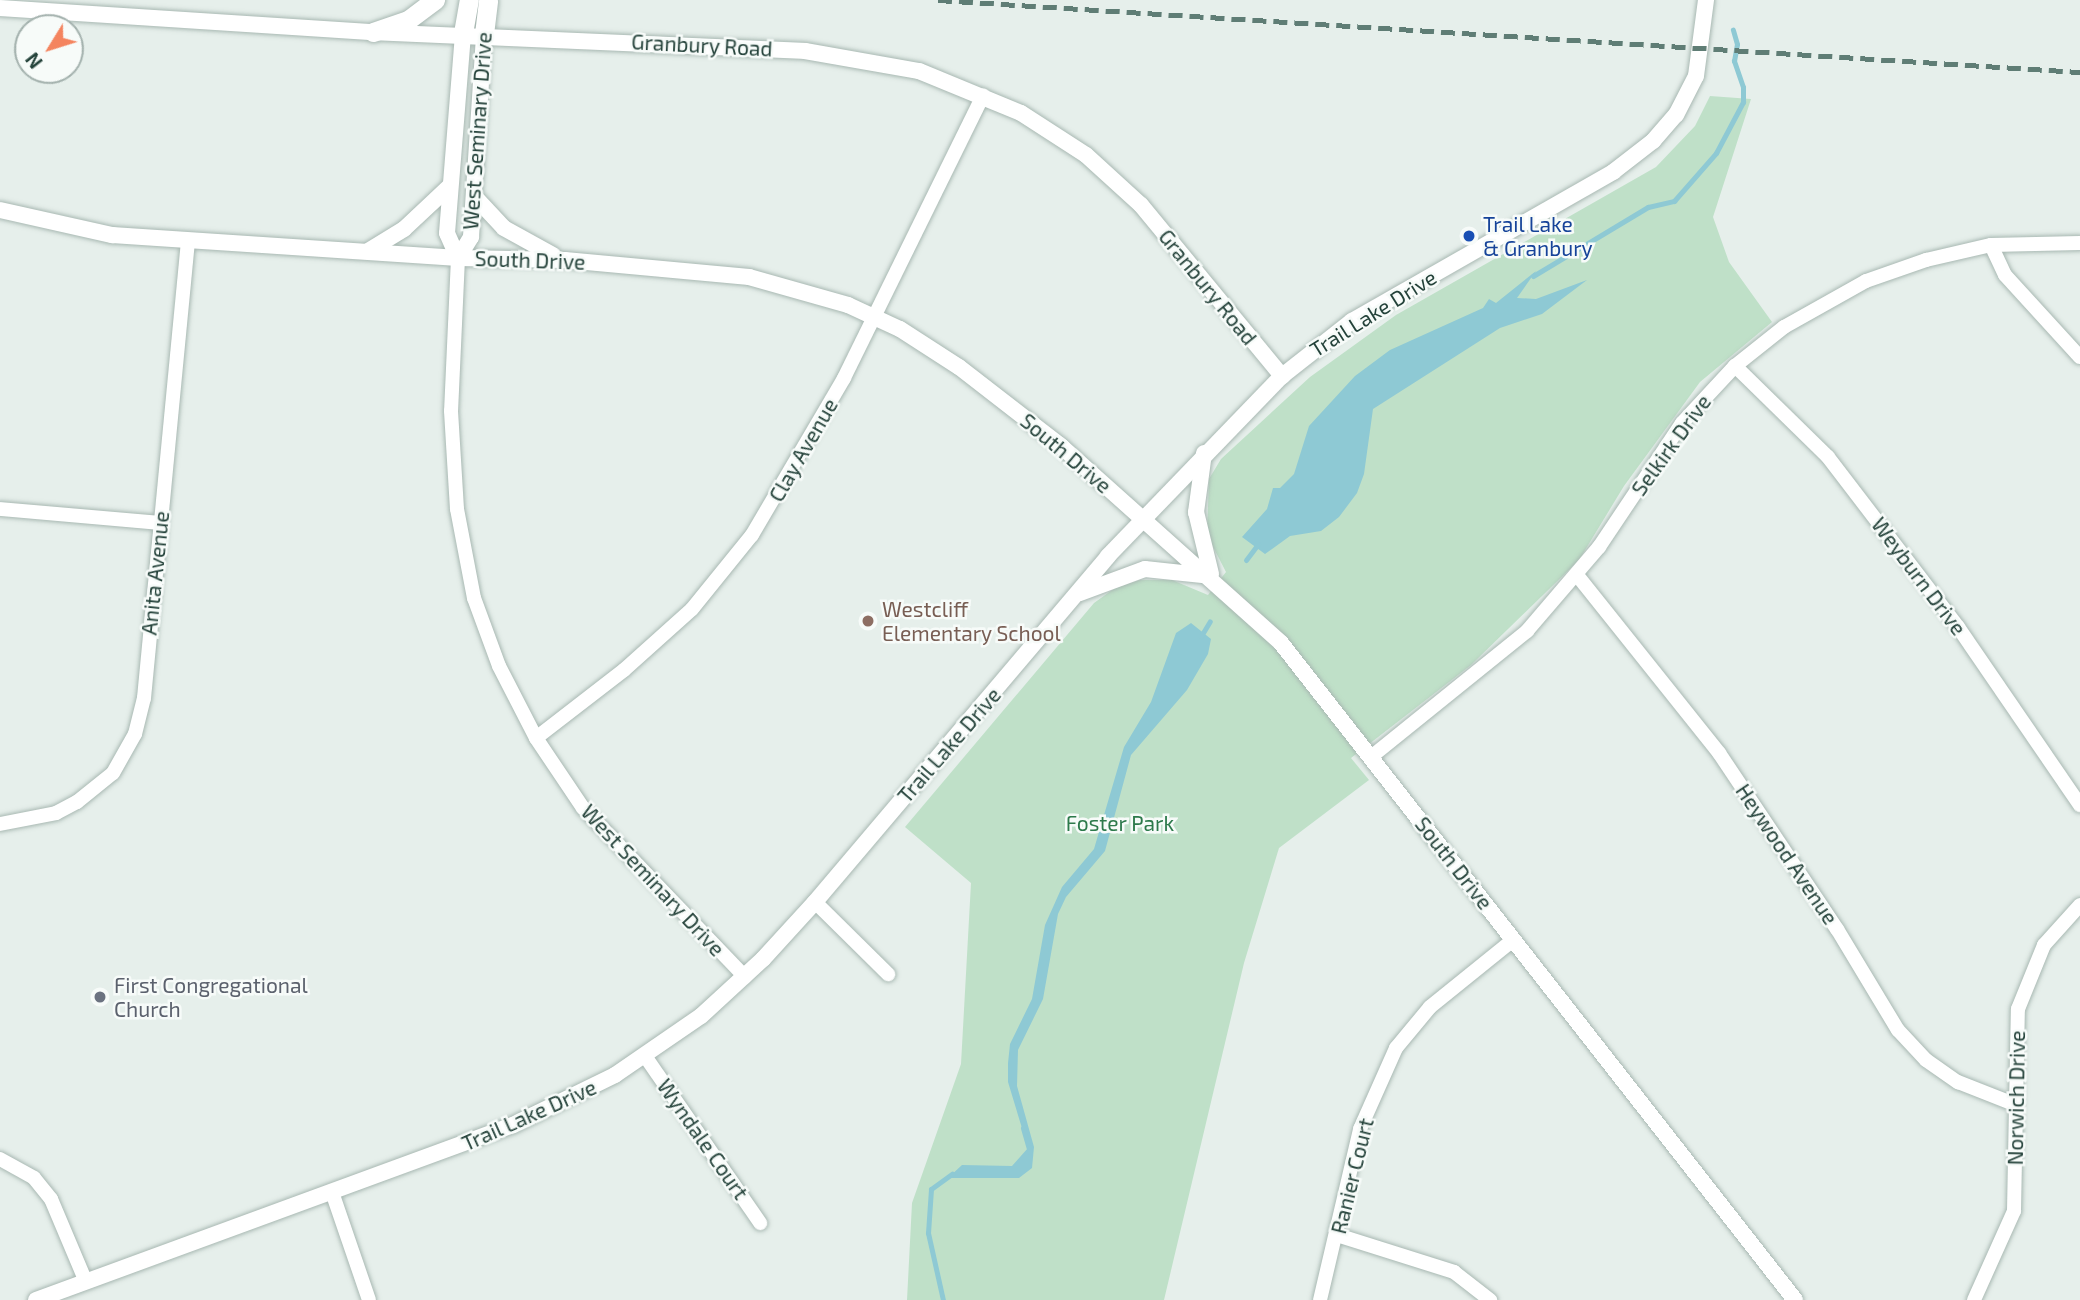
<!DOCTYPE html>
<style>
body{margin:0}
#map{position:relative;width:2080px;height:1300px;overflow:hidden;background:#e6efeb;font-family:"Exo 2",sans-serif}
div>[style]{position:absolute}
[style*='--x']{left:calc(var(--x)*1px);top:calc(var(--y)*1px);width:calc(var(--w)*1px);rotate:calc(var(--a)*1deg)}
.green>*{inset:0;background:#bfe0c8}
.water>*{inset:0;background:#8ec9d4}
.stream>*{height:5px;margin:-2.5px;padding:0 2.5px;transform-origin:2.5px;border-radius:2.5px;background:#8ec9d4}
.roads{filter:drop-shadow(0 0 2px #a8b8b2) drop-shadow(0 0 2px #a8b8b2)}
.minor>*{height:14px;margin:-7px;padding:0 7px;transform-origin:7px;border-radius:7px;background:#fff}
.tertiary>*{height:16px;margin:-8px;padding:0 8px;transform-origin:8px;border-radius:8px;background:#fff}
.secondary>*{height:19px;margin:-9.5px;padding:0 9.5px;transform-origin:9.5px;border-radius:9.5px;background:#fff}
.rail>*{height:5px;margin-top:-2.5px;transform-origin:0;background:repeating-linear-gradient(90deg,#5f7d75 0 14px,transparent 0 21px)}
.dots>*{width:19px;height:19px;translate:-50% -50%;box-sizing:border-box;border:4px solid #f7fbf9;border-radius:50%}
span{translate:-50% -50%;white-space:nowrap;text-align:center;line-height:1.15;-webkit-text-stroke:5px #f7fbf9;paint-order:stroke}
.street-label{font-size:21px;color:#24423a}
.transit-label{font-size:21px;color:#164399}
.left{translate:0 -50%;text-align:left}
.education-label{font-size:21px;color:#785e54}
.park-label{font-size:21px;color:#2d7a4b}
.worship-label{font-size:21px;color:#5b616d}
.north{position:absolute;left:14px;top:14px;width:70px;height:70px;box-sizing:border-box;background:#f7fbf9;border:2px solid #a3b1ad;border-radius:50%;rotate:232deg;font-size:19px;font-weight:700;line-height:28px;text-align:center;color:#24423a}
.north::after{content:'';display:block;margin:auto;width:24px;height:32px;background:#f4845f;clip-path:polygon(50% 0,100% 100%,50% 72%,0 100%)}
</style>
<div id="map">
<div class="green">
<i style="clip-path:polygon(1710px 96px,1751px 99px,1713px 217px,1729px 262px,1772px 322px,1700px 382px,1624px 486px,1579px 560px,1471px 665px,1351px 758px,1369px 780px,1279px 848px,1244px 963px,1164px 1300px,907px 1300px,912px 1203px,961px 1064px,971px 883px,905px 827px,1094px 603px,1115px 588px,1140px 580px,1172px 580px,1208px 595px,1226px 572px,1207px 535px,1209px 479px,1221px 459px,1310px 377px,1396px 315px,1656px 167px,1695px 126px)"></i>
</div>
<div class="water">
<i style="clip-path:polygon(1536px 271px,1517px 298px,1536px 299px,1587px 280px,1542px 314px,1500px 328px,1373px 409px,1364px 474px,1357px 493px,1339px 517px,1321px 531px,1290px 536px,1265px 554px,1242px 537px,1267px 509px,1273px 488px,1280px 488px,1294px 474px,1309px 426px,1355px 376px,1390px 350px,1483px 308px,1489px 299px,1496px 303px)"></i>
<i style="clip-path:polygon(1191px 623px,1211px 639px,1208px 654px,1187px 690px,1131px 755px,1105px 851px,1066px 897px,1058px 914px,1043px 999px,1018px 1050px,1017px 1086px,1034px 1147px,1032px 1168px,1019px 1178px,948px 1178px,962px 1165px,1012px 1166px,1028px 1148px,1008px 1082px,1008px 1063px,1010px 1044px,1032px 999px,1045px 925px,1062px 887px,1094px 849px,1124px 747px,1151px 702px,1176px 633px)"></i>
</div>
<div class="stream">
<i style="--x:1533;--y:276;--w:134;--a:-31"></i>
<i style="--x:1648;--y:207;--w:27;--a:-13"></i>
<i style="--x:1674;--y:201;--w:64;--a:-48.8"></i>
<i style="--x:1716;--y:153;--w:58;--a:-62.1"></i>
<i style="--x:1743;--y:102;--w:15;--a:-90"></i>
<i style="--x:1743;--y:87;--w:28;--a:-109"></i>
<i style="--x:1734;--y:61;--w:17;--a:-80"></i>
<i style="--x:1737;--y:44;--w:15;--a:-106"></i>
<i style="--x:1246;--y:560;--w:20;--a:-53"></i>
<i style="--x:1201;--y:636;--w:17;--a:-59"></i>
<i style="--x:1023;--y:1128;--w:25;--a:74"></i>
<i style="--x:943;--y:1300;--w:69;--a:-102.6"></i>
<i style="--x:928;--y:1233;--w:44;--a:-86.1"></i>
<i style="--x:931;--y:1189;--w:26;--a:-36"></i>
</div>
<div class="roads">
<div class="minor">
<i style="--x:1991;--y:245;--w:33;--a:65"></i>
<i style="--x:2005;--y:275;--w:111;--a:47.6"></i>
<i style="--x:458;--y:258;--w:153;--a:92.6"></i>
<i style="--x:451;--y:411;--w:98;--a:86.5"></i>
<i style="--x:457;--y:509;--w:91;--a:79.2"></i>
<i style="--x:474;--y:598;--w:72;--a:69.8"></i>
<i style="--x:499;--y:666;--w:81;--a:62.8"></i>
<i style="--x:536;--y:738;--w:84;--a:56.1"></i>
<i style="--x:583;--y:808;--w:234;--a:46.2"></i>
<i style="--x:1735;--y:366;--w:130;--a:44.4"></i>
<i style="--x:1828;--y:457;--w:214;--a:52.6"></i>
<i style="--x:1958;--y:627;--w:216;--a:55.6"></i>
<i style="--x:0;--y:509;--w:160;--a:5"></i>
<i style="--x:1577;--y:575;--w:228;--a:51.4"></i>
<i style="--x:1719;--y:753;--w:212;--a:56.2"></i>
<i style="--x:1837;--y:929;--w:118;--a:58.9"></i>
<i style="--x:1898;--y:1030;--w:41;--a:47"></i>
<i style="--x:1926;--y:1060;--w:39;--a:35"></i>
<i style="--x:1958;--y:1082;--w:60;--a:21.4"></i>
<i style="--x:536;--y:738;--w:111;--a:-37.7"></i>
<i style="--x:624;--y:670;--w:91;--a:-41.9"></i>
<i style="--x:692;--y:609;--w:95;--a:-51"></i>
<i style="--x:752;--y:535;--w:182;--a:-59.6"></i>
<i style="--x:844;--y:378;--w:315;--a:-63.8"></i>
<i style="--x:1371;--y:757;--w:201;--a:-38.9"></i>
<i style="--x:1527;--y:631;--w:111;--a:-49.4"></i>
<i style="--x:1599;--y:547;--w:149;--a:-56.2"></i>
<i style="--x:1682;--y:423;--w:78;--a:-47.1"></i>
<i style="--x:1735;--y:366;--w:63;--a:-38.5"></i>
<i style="--x:1784;--y:327;--w:94;--a:-29.3"></i>
<i style="--x:1866;--y:281;--w:64;--a:-19.3"></i>
<i style="--x:1926;--y:260;--w:67;--a:-13"></i>
<i style="--x:1991;--y:245;--w:89;--a:-1.3"></i>
<i style="--x:0;--y:824;--w:57;--a:-11.1"></i>
<i style="--x:56;--y:813;--w:24;--a:-28"></i>
<i style="--x:77;--y:802;--w:46;--a:-38.9"></i>
<i style="--x:113;--y:773;--w:45;--a:-60.6"></i>
<i style="--x:135;--y:734;--w:37;--a:-76"></i>
<i style="--x:144;--y:698;--w:460;--a:-84.5"></i>
<i style="--x:815;--y:902;--w:103;--a:44.6"></i>
<i style="--x:645;--y:1056;--w:203;--a:55.4"></i>
<i style="--x:0;--y:1159;--w:39;--a:29"></i>
<i style="--x:34;--y:1178;--w:27;--a:51"></i>
<i style="--x:51;--y:1199;--w:90;--a:67.1"></i>
<i style="--x:332;--y:1192;--w:114;--a:71.1"></i>
<i style="--x:1337;--y:1235;--w:123;--a:17.5"></i>
<i style="--x:1454;--y:1272;--w:46;--a:37.9"></i>
<i style="--x:1320;--y:1300;--w:176;--a:-76.8"></i>
<i style="--x:1360;--y:1129;--w:89;--a:-66"></i>
<i style="--x:1396;--y:1048;--w:53;--a:-50.3"></i>
<i style="--x:1430;--y:1007;--w:107;--a:-38.9"></i>
<i style="--x:1974;--y:1300;--w:98;--a:-65.8"></i>
<i style="--x:2014;--y:1211;--w:202;--a:-88.9"></i>
<i style="--x:2018;--y:1009;--w:69;--a:-67.9"></i>
<i style="--x:2044;--y:945;--w:54;--a:-48"></i>
</div>
<div class="tertiary">
<i style="--x:0;--y:8;--w:374;--a:3.7"></i>
<i style="--x:373;--y:32;--w:432;--a:2.5"></i>
<i style="--x:805;--y:51;--w:116;--a:10"></i>
<i style="--x:919;--y:71;--w:110;--a:22.4"></i>
<i style="--x:1021;--y:113;--w:77;--a:32.9"></i>
<i style="--x:1086;--y:155;--w:74;--a:42.3"></i>
<i style="--x:1141;--y:205;--w:222;--a:50.5"></i>
<i style="--x:475;--y:197;--w:42;--a:46.9"></i>
<i style="--x:504;--y:228;--w:56;--a:28.9"></i>
<i style="--x:0;--y:210;--w:115;--a:12.6"></i>
<i style="--x:112;--y:235;--w:347;--a:3.8"></i>
<i style="--x:458;--y:258;--w:107;--a:1.1"></i>
<i style="--x:565;--y:260;--w:185;--a:5.3"></i>
<i style="--x:749;--y:277;--w:103;--a:15.8"></i>
<i style="--x:848;--y:305;--w:57;--a:24.8"></i>
<i style="--x:900;--y:329;--w:70;--a:32.8"></i>
<i style="--x:959;--y:367;--w:130;--a:37.8"></i>
<i style="--x:1062;--y:447;--w:294;--a:41.8"></i>
<i style="--x:1281;--y:643;--w:834;--a:51.96"></i>
<i style="--x:368;--y:251;--w:42;--a:-31.4"></i>
<i style="--x:404;--y:229;--w:63;--a:-43.1"></i>
<i style="--x:458;--y:258;--w:27;--a:-114"></i>
<i style="--x:447;--y:233;--w:201;--a:-85.4"></i>
<i style="--x:458;--y:258;--w:25;--a:-58"></i>
<i style="--x:471;--y:237;--w:203;--a:-86.3"></i>
<i style="--x:1204;--y:453;--w:60;--a:97.7"></i>
<i style="--x:1196;--y:512;--w:64;--a:76.4"></i>
<i style="--x:1080;--y:593;--w:69;--a:-20.3"></i>
<i style="--x:1145;--y:569;--w:65;--a:6.1"></i>
<i style="--x:36;--y:1300;--w:508;--a:-20.15"></i>
<i style="--x:513;--y:1125;--w:114;--a:-26.1"></i>
<i style="--x:615;--y:1075;--w:104;--a:-34.5"></i>
<i style="--x:701;--y:1016;--w:84;--a:-42.6"></i>
<i style="--x:763;--y:959;--w:77;--a:-47.6"></i>
<i style="--x:815;--y:902;--w:453;--a:-49.7"></i>
<i style="--x:1108;--y:556;--w:250;--a:-46"></i>
<i style="--x:1282;--y:376;--w:89;--a:-38.2"></i>
<i style="--x:1352;--y:321;--w:301;--a:-29.7"></i>
<i style="--x:1613;--y:172;--w:51;--a:-37.8"></i>
<i style="--x:1653;--y:141;--w:35;--a:-49"></i>
<i style="--x:1676;--y:115;--w:44;--a:-62.9"></i>
<i style="--x:1696;--y:76;--w:77;--a:-82.5"></i>
</div>
<div class="secondary">
<i style="--x:373;--y:32;--w:37;--a:-19"></i>
<i style="--x:408;--y:20;--w:34;--a:-37"></i>
<i style="--x:463;--y:33;--w:34;--a:-80"></i>
<i style="--x:484;--y:34;--w:34;--a:-83"></i>
</div>
</div>
<div class="rail">
<i style="--x:938;--y:0;--w:1144;--a:3.61"></i>
</div>
<div class="dots">
<i style="left:1469px;top:236px;background:#1a4fb4"></i>
<i style="left:868px;top:621px;background:#8d6e63"></i>
<i style="left:100px;top:997px;background:#6b7280"></i>
</div>
<div class="street-label">
<span style="left:702px;top:45px;rotate:3deg">Granbury Road</span>
<span style="left:477px;top:131px;rotate:-86deg">West Seminary Drive</span>
<span style="left:530px;top:260px;rotate:2deg">South Drive</span>
<span style="left:1208px;top:287px;rotate:51deg">Granbury Road</span>
<span style="left:1373px;top:313px;rotate:-32deg">Trail Lake Drive</span>
<span style="left:1671px;top:445px;rotate:-54deg">Selkirk Drive</span>
<span style="left:803px;top:450px;rotate:-60deg">Clay Avenue</span>
<span style="left:1066px;top:453px;rotate:40deg">South Drive</span>
<span style="left:155px;top:573px;rotate:-84deg">Anita Avenue</span>
<span style="left:1919px;top:576px;rotate:53deg">Weyburn Drive</span>
<span style="left:949px;top:745px;rotate:-49deg">Trail Lake Drive</span>
<span style="left:1787px;top:854px;rotate:56deg">Heywood Avenue</span>
<span style="left:1454px;top:863px;rotate:52deg">South Drive</span>
<span style="left:653px;top:880px;rotate:47deg">West Seminary Drive</span>
<span style="left:2016px;top:1098px;rotate:-89deg">Norwich Drive</span>
<span style="left:529px;top:1115px;rotate:-24deg">Trail Lake Drive</span>
<span style="left:703px;top:1139px;rotate:55deg">Wyndale Court</span>
<span style="left:1352px;top:1176px;rotate:-76deg">Ranier Court</span>
</div>
<div class="transit-label">
<span class="left" style="left:1483px;top:236px">Trail Lake<br>&amp; Granbury</span>
</div>
<div class="education-label">
<span class="left" style="left:882px;top:621px">Westcliff<br>Elementary School</span>
</div>
<div class="park-label">
<span style="left:1120px;top:823px">Foster Park</span>
</div>
<div class="worship-label">
<span class="left" style="left:114px;top:997px">First Congregational<br>Church</span>
</div>
<div class="north">N</div>
</div>
